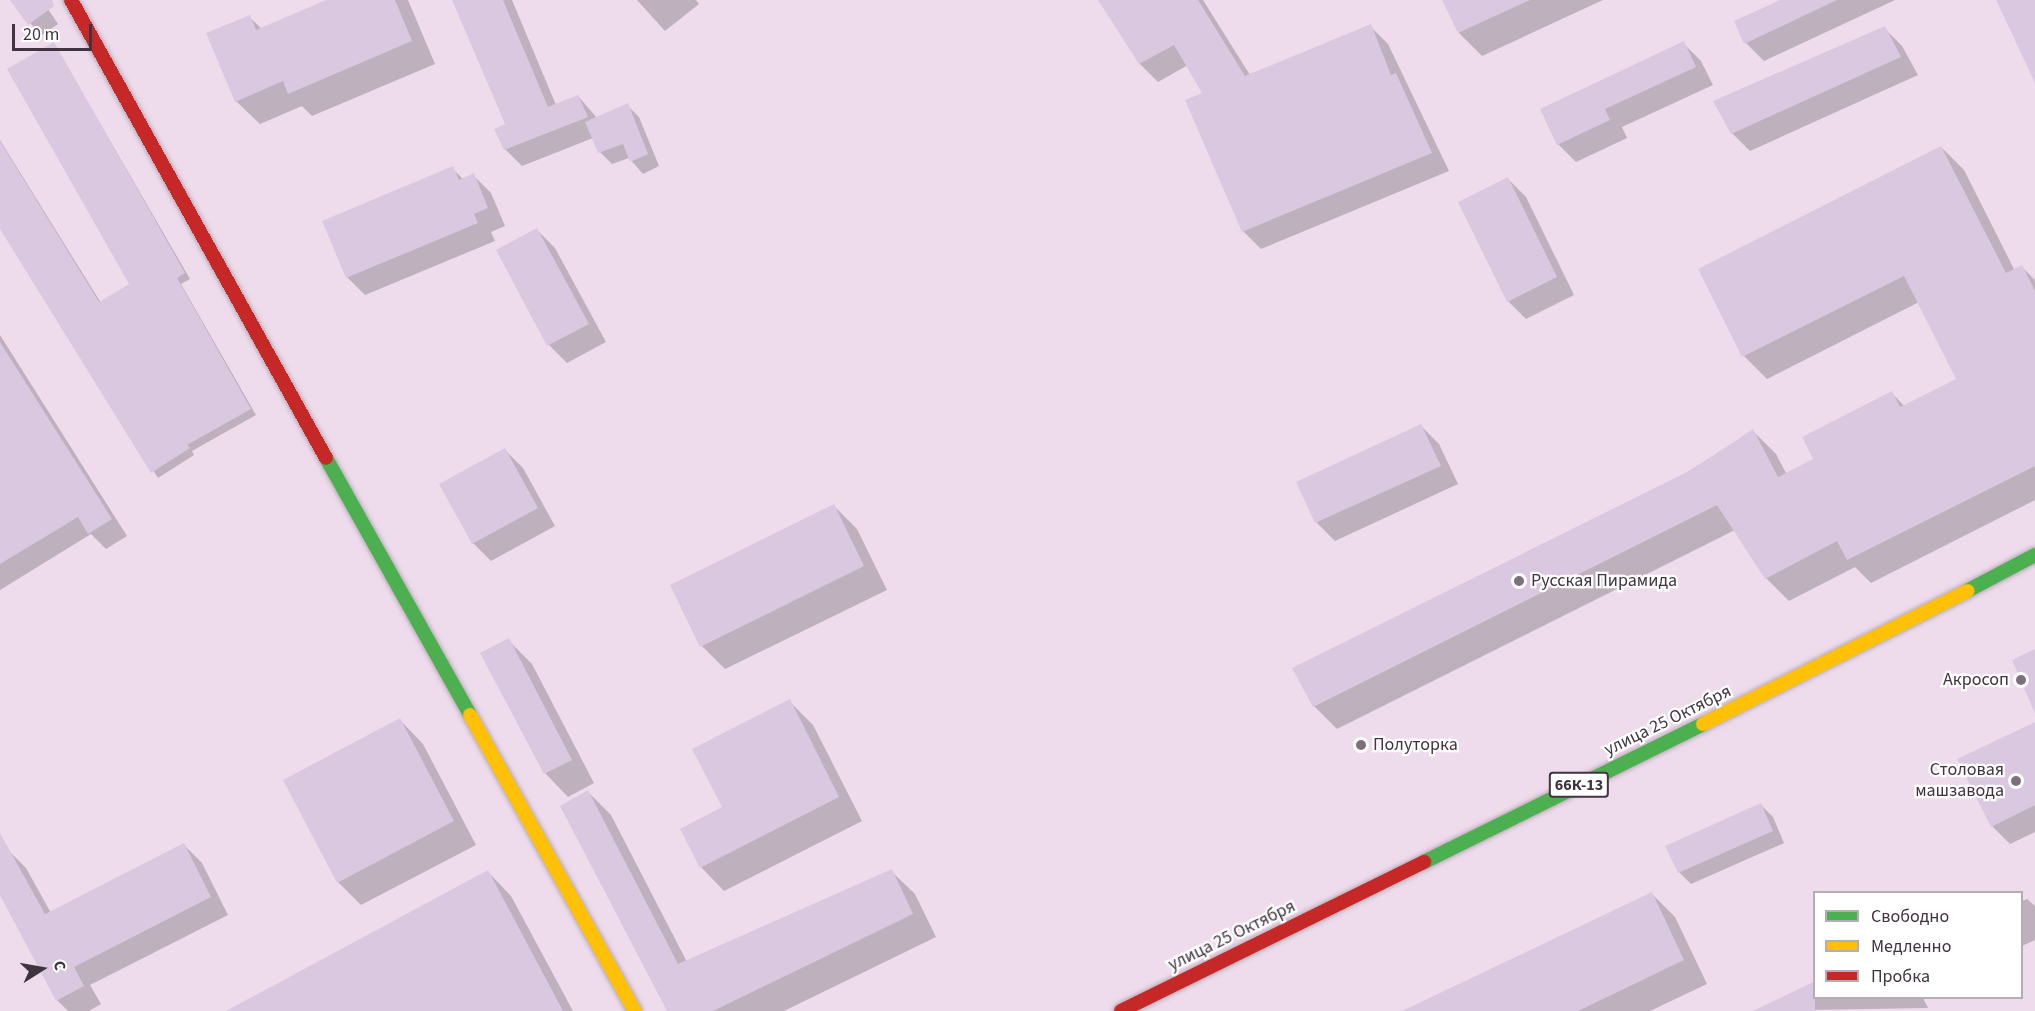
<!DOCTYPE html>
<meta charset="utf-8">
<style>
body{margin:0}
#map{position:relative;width:2035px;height:1011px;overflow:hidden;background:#eedcec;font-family:"Source Sans 3",sans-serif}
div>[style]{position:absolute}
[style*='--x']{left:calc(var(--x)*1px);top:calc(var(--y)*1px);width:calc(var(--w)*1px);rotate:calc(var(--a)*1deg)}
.shadow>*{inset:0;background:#0003}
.building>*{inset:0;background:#dac8e1}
.roads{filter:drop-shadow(0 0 2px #b9abb7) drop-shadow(0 0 2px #b9abb7)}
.fast>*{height:14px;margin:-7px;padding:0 7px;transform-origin:7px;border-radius:7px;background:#4caf50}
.slow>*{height:14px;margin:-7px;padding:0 7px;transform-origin:7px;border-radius:7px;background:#ffc107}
.jam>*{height:14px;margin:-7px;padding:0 7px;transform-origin:7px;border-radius:7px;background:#c62828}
.dots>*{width:16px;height:16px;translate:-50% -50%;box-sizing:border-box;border:3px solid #fff;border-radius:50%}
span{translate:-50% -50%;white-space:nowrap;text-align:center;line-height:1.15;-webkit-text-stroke:4.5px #fff;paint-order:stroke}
.shield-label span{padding:2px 4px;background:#fff;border:2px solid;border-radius:4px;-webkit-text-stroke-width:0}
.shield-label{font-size:16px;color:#413440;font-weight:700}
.poi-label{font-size:18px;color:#413440}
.left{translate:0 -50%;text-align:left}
.right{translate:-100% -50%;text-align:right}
.street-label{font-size:18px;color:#413440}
.legend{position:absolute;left:1813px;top:891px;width:210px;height:108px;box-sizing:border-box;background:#fff;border:2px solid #b3aeb3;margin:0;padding:8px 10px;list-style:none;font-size:18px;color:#413440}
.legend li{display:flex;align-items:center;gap:12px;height:30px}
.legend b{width:30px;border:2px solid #b3aeb3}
.north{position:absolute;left:12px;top:939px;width:60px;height:60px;-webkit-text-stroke:4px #fff;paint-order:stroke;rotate:79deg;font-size:16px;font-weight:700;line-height:24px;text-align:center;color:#413440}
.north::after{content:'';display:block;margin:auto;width:21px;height:27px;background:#413440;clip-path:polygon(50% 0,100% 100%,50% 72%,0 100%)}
.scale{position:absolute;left:12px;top:24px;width:80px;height:27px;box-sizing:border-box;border:3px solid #413440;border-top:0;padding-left:8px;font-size:18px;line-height:21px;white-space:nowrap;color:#413440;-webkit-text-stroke:4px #fff;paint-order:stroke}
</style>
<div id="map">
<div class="shadow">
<i style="clip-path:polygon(11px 0,42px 0,58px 24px,41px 36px)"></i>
<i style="clip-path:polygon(330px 0,408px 0,435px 64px,312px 116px,302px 106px,260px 124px,236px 101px,249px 17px,262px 29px)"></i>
<i style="clip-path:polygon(454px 0,512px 0,556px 105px,578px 96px,597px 118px,627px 105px,639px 117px,659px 166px,643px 174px,629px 158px,612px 164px,600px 152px,593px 138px,522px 166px,505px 149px,507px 125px)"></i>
<i style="clip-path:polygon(637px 0,696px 0,699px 4px,665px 31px)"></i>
<i style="clip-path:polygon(1100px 0,1203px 0,1250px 75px,1370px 26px,1388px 44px,1449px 171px,1261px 249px,1243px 231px,1205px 94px,1188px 65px,1158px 82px,1140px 64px)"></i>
<i style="clip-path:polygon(1444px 0,1603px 0,1482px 56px,1459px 33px)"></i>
<i style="clip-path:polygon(1784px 0,1895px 0,1764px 61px,1746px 43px)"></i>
<i style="clip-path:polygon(1884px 28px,1902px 46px,1918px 75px,1750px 151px,1732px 133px)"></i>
<i style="clip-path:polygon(1683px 43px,1701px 61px,1713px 85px,1622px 127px,1627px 138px,1576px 162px,1558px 144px)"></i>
<i style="clip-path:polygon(54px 44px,190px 279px,181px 284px,256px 415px,192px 451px,194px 455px,158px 478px,0 226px,0 140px,101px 303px,131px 285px)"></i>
<i style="clip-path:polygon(1941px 147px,1964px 170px,2015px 271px,2022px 267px,2035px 280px,2035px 500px,1871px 583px,1855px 567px,1789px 601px,1766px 578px,1735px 530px,1337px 729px,1314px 706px,1753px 431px,1776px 454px,1787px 475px,1815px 460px,1892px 393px,1905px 407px,1958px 380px,1919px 302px,1767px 379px,1744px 356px,1700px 269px)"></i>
<i style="clip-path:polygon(452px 168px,463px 179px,473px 175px,491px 193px,505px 226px,491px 232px,495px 241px,365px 295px,347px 277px)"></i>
<i style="clip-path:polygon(1508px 179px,1526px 197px,1574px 295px,1526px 319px,1508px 301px)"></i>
<i style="clip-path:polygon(537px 230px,555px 248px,606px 342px,567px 363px,549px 345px,498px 250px)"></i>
<i style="clip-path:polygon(0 335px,127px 536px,106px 549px,91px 534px,0 590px)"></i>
<i style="clip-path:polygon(1421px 426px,1439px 444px,1458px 484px,1335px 541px,1317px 523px,1298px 482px)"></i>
<i style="clip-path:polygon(505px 450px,523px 468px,555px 526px,491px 561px,473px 543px,441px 485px)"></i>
<i style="clip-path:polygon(834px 506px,857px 529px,887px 590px,725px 669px,702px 646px)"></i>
<i style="clip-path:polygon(508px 640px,532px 664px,594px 783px,568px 797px,545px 773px)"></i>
<i style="clip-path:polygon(789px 701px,813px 725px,862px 821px,724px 891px,701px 867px,724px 808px)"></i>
<i style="clip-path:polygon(400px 720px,423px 744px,476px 845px,361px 905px,338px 882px)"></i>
<i style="clip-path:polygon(2035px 724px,2035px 832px,2010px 844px,1992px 826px)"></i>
<i style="clip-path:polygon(588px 792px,611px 815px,687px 962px,891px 871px,915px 894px,936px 937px,784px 1011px,669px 1011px)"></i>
<i style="clip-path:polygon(1761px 805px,1773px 817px,1784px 843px,1691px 884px,1679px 872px)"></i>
<i style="clip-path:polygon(184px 845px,202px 863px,228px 915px,90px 985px,101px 1004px,89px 1011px,68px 1011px,57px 1000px,0 894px,0 854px,8px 850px,26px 868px,51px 913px)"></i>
<i style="clip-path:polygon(488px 872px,511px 896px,573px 1011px,244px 1011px)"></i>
<i style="clip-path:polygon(1652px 894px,1675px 917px,1707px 984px,1650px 1011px,1405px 1011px)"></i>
<i style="clip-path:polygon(2027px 899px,2035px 906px,2035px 940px,2022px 946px,2022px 901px)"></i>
<i style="clip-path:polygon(1814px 998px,1923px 998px,1928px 1008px,1756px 1011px)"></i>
</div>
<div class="building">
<i style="clip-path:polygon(10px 0,52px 0,54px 6px,28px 25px)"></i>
<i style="clip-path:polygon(326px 0,395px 0,412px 41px,288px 94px,283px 81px,235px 102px,206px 33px,250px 15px,256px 30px)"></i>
<i style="clip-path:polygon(452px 0,503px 0,548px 107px,578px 95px,588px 117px,504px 150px,494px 129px,505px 124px)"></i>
<i style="clip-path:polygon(1098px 0,1198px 0,1245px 76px,1371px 24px,1391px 75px,1396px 73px,1432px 153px,1242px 232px,1185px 100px,1202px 93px,1174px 45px,1139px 64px)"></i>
<i style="clip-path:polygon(1442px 0,1530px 0,1458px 33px)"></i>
<i style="clip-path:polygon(1780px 0,1837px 0,1744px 44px,1734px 21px)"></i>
<i style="clip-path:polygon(1996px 0,2035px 0,2035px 83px)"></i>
<i style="clip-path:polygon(1885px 26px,1901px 57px,1731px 134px,1713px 101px)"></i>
<i style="clip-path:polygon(1684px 41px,1696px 67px,1605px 109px,1610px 120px,1557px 145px,1540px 109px)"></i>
<i style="clip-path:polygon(54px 42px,185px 273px,177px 278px,251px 409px,187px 445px,190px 448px,151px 473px,0 229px,0 141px,99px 302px,129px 284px,7px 69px)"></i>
<i style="clip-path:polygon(628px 103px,648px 154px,630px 162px,623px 144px,598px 153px,585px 122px)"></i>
<i style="clip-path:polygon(1941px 146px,2006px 273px,2022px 265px,2035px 291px,2035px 466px,1847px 560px,1837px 541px,1765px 579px,1717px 505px,1313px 707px,1292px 668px,1693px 469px,1753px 429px,1778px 477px,1813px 459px,1802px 437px,1892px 391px,1900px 407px,1956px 379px,1904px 276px,1742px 357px,1698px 269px)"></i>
<i style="clip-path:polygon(453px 166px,459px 180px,474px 173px,488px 208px,474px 214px,478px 223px,346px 278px,322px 221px)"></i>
<i style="clip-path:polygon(1508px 177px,1557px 277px,1507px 302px,1458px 202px)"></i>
<i style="clip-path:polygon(537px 228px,589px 324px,547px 346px,496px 250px)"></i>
<i style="clip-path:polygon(0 342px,112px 519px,88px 534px,78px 517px,0 564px)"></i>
<i style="clip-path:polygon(1421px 424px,1441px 466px,1315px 523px,1296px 482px)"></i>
<i style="clip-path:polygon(505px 448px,538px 508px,472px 544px,439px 484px)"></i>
<i style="clip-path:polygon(834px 504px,864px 566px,700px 647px,670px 585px)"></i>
<i style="clip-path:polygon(509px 638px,572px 760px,544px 774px,480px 653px)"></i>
<i style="clip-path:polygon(2035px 649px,2035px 714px,2012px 660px)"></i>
<i style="clip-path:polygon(790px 699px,839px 797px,700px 868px,680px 829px,722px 807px,692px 749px)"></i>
<i style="clip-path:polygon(400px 718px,454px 821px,337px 883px,283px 780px)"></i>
<i style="clip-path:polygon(2035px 722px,2035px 805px,1991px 827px,1957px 759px)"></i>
<i style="clip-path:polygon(588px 790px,678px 964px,892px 869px,913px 914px,713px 1011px,667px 1011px,560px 806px)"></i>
<i style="clip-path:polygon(1761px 803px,1773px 831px,1678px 873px,1665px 846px)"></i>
<i style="clip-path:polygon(0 833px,45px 914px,184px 843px,211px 897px,74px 967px,84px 986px,56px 1001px,0 895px)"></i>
<i style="clip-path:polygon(488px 870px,563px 1011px,226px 1011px)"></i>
<i style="clip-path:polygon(1652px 892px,1684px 960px,1578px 1011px,1402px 1011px)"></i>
<i style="clip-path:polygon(1815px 981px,1815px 1011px,1753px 1011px)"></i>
</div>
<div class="roads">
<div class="fast">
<i style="--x:326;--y:458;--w:295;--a:60.7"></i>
<i style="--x:1967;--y:591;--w:77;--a:-27.9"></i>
<i style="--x:1424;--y:862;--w:311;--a:-26.3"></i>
</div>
<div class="slow">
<i style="--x:470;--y:715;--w:339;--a:60.9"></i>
<i style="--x:1703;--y:724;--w:296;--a:-26.7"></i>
</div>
<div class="jam">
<i style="--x:71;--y:0;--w:524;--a:60.89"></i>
<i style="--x:1121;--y:1011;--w:338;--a:-26.2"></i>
</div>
</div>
<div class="dots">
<i style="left:1519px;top:581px;background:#7e6f7c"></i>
<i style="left:2021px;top:680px;background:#7e6f7c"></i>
<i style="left:1361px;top:745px;background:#7e6f7c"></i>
<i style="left:2016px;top:781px;background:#7e6f7c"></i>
</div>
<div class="shield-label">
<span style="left:1579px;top:785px">66К-13</span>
</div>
<div class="poi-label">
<span class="left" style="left:1531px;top:581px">Русская Пирамида</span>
<span class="right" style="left:2009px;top:680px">Акросоп</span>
<span class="left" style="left:1373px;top:745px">Полуторка</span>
<span class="right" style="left:2004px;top:781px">Столовая<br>машзавода</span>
</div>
<div class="street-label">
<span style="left:1668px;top:721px;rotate:-26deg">улица 25 Октября</span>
<span style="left:1232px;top:936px;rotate:-26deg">улица 25 Октября</span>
</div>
<ul class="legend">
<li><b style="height:8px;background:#4caf50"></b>Свободно</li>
<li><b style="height:8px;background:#ffc107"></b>Медленно</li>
<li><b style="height:8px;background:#c62828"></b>Пробка</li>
</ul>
<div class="north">С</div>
<div class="scale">20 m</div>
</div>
